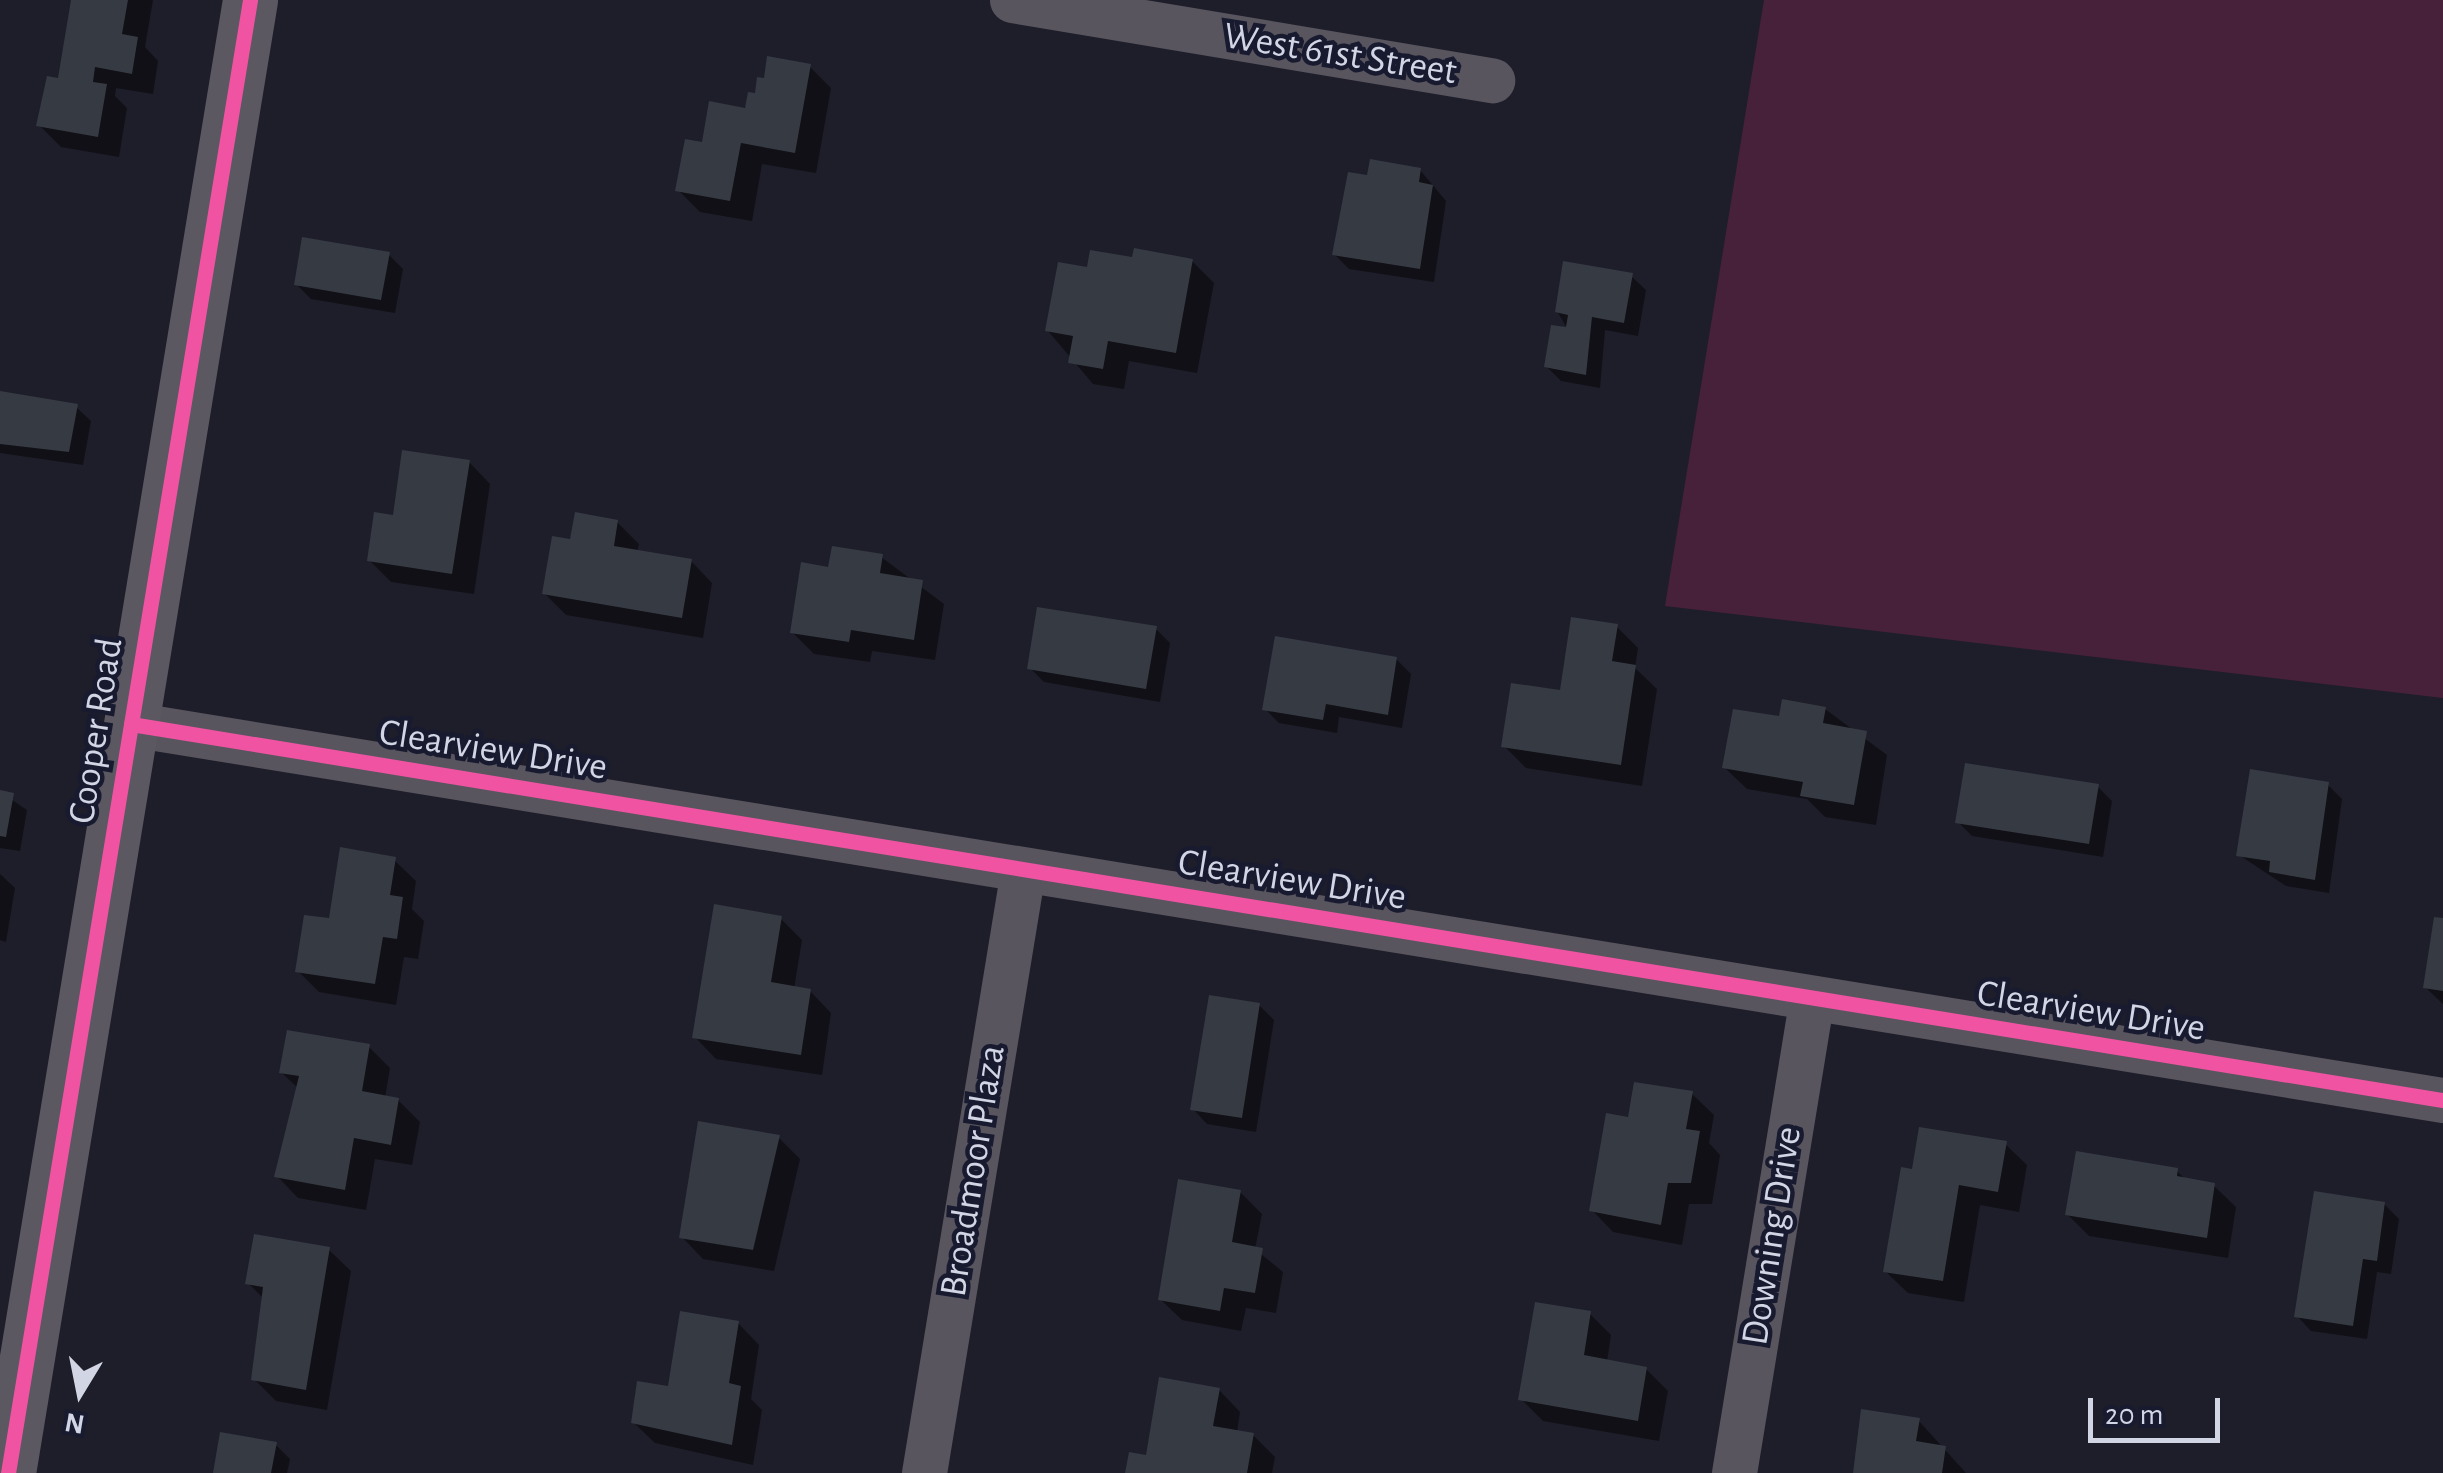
<!DOCTYPE html>
<style>
body{margin:0}
#map{position:relative;width:2443px;height:1473px;overflow:hidden;background:#1e1e2a;font-family:"Alegreya Sans",sans-serif}
div>[style]{position:absolute}
[style*='--x']{left:calc(var(--x)*1px);top:calc(var(--y)*1px);width:calc(var(--w)*1px);rotate:calc(var(--a)*1deg)}
.green>*{inset:0;background:#47213a}
.shadow>*{inset:0;background:#0007}
.building>*{inset:0;background:#363a43}
.street>*{height:45px;margin:-22.5px;padding:0 22.5px;transform-origin:22.5px;border-radius:22.5px;background:#59555e}
.secondary>*{height:55px;margin:-27.5px;padding:0 27.5px;transform-origin:27.5px;border-radius:27.5px;background:#5b5862}
.cycleway>*{height:15px;margin:-7.5px;padding:0 7.5px;transform-origin:7.5px;border-radius:7.5px;background:#f153a3}
span{translate:-50% -50%;white-space:nowrap;text-align:center;line-height:1.15;-webkit-text-stroke:9px #181a30;paint-order:stroke}
.street-label{font-size:38px;color:#d2d5e4}
.north{position:absolute;left:30px;top:1343px;width:100px;height:100px;-webkit-text-stroke:8px #181a30;paint-order:stroke;rotate:190deg;font-size:28px;font-weight:700;line-height:40px;text-align:center;color:#d2d5e4}
.north::after{content:'';display:block;margin:auto;width:35px;height:45px;background:#d2d5e4;clip-path:polygon(50% 0,100% 100%,50% 72%,0 100%)}
.scale{position:absolute;left:2088px;top:1398px;width:132px;height:45px;box-sizing:border-box;border:5px solid #d2d5e4;border-top:0;padding-left:12px;font-size:30px;line-height:35px;white-space:nowrap;color:#d2d5e4;-webkit-text-stroke:8px #181a30;paint-order:stroke}
</style>
<div id="map">
<div class="green">
<i style="clip-path:polygon(1764px 0,2443px 0,2443px 698px,1665px 606px)"></i>
</div>
<div class="shadow">
<i style="clip-path:polygon(74px 0,153px 0,145px 47px,158px 61px,153px 94px,116px 88px,115px 96px,127px 108px,119px 157px,61px 147px,39px 125px,61px 81px)"></i>
<i style="clip-path:polygon(809px 66px,831px 88px,816px 173px,762px 164px,752px 221px,700px 212px,678px 190px,704px 145px,757px 96px)"></i>
<i style="clip-path:polygon(1420px 170px,1446px 201px,1434px 282px,1349px 269px,1334px 254px,1369px 178px)"></i>
<i style="clip-path:polygon(389px 255px,403px 269px,395px 313px,311px 299px,296px 284px)"></i>
<i style="clip-path:polygon(1134px 260px,1192px 261px,1214px 283px,1197px 373px,1129px 361px,1124px 389px,1093px 384px,1048px 331px,1089px 270px)"></i>
<i style="clip-path:polygon(1631px 276px,1646px 290px,1638px 336px,1605px 330px,1600px 388px,1561px 381px,1547px 367px,1568px 330px,1557px 311px)"></i>
<i style="clip-path:polygon(0 394px,76px 407px,91px 421px,83px 465px,0 453px)"></i>
<i style="clip-path:polygon(469px 462px,490px 484px,474px 594px,391px 582px,369px 560px)"></i>
<i style="clip-path:polygon(617px 522px,639px 544px,637px 552px,691px 561px,712px 583px,703px 638px,566px 615px,545px 594px,572px 541px)"></i>
<i style="clip-path:polygon(881px 557px,944px 604px,935px 660px,872px 651px,870px 662px,814px 654px,792px 632px,830px 570px)"></i>
<i style="clip-path:polygon(1616px 626px,1638px 648px,1635px 668px,1657px 689px,1642px 786px,1526px 768px,1504px 746px,1562px 693px)"></i>
<i style="clip-path:polygon(1156px 629px,1170px 643px,1160px 702px,1044px 682px,1030px 668px)"></i>
<i style="clip-path:polygon(1396px 659px,1411px 674px,1402px 728px,1339px 717px,1337px 733px,1279px 723px,1265px 709px)"></i>
<i style="clip-path:polygon(1825px 709px,1887px 755px,1876px 825px,1825px 817px,1807px 799px,1747px 789px,1725px 768px,1781px 719px)"></i>
<i style="clip-path:polygon(2327px 784px,2342px 799px,2329px 893px,2286px 886px,2239px 855px)"></i>
<i style="clip-path:polygon(2098px 787px,2112px 801px,2103px 857px,1972px 836px,1958px 822px)"></i>
<i style="clip-path:polygon(0 792px,27px 810px,20px 851px,0 848px)"></i>
<i style="clip-path:polygon(394px 860px,416px 881px,412px 909px,424px 921px,418px 959px,404px 957px,396px 1005px,319px 992px,298px 971px)"></i>
<i style="clip-path:polygon(0 874px,15px 888px,6px 942px,0 940px)"></i>
<i style="clip-path:polygon(780px 918px,802px 940px,794px 989px,810px 991px,831px 1013px,822px 1075px,716px 1059px,695px 1037px)"></i>
<i style="clip-path:polygon(2443px 921px,2443px 1004px,2425px 987px)"></i>
<i style="clip-path:polygon(1259px 1005px,1274px 1020px,1256px 1132px,1207px 1124px,1193px 1109px)"></i>
<i style="clip-path:polygon(368px 1046px,390px 1068px,385px 1098px,398px 1100px,420px 1122px,412px 1165px,375px 1159px,366px 1210px,298px 1198px,277px 1176px,299px 1089px,282px 1073px)"></i>
<i style="clip-path:polygon(1692px 1094px,1714px 1115px,1709px 1143px,1720px 1155px,1712px 1204px,1689px 1204px,1682px 1245px,1613px 1232px,1592px 1210px)"></i>
<i style="clip-path:polygon(778px 1137px,800px 1159px,774px 1271px,703px 1259px,682px 1237px)"></i>
<i style="clip-path:polygon(2005px 1144px,2027px 1165px,2019px 1212px,1980px 1205px,1964px 1302px,1908px 1293px,1886px 1272px,1914px 1172px)"></i>
<i style="clip-path:polygon(2176px 1170px,2187px 1181px,2214px 1186px,2236px 1207px,2228px 1258px,2089px 1236px,2068px 1215px)"></i>
<i style="clip-path:polygon(1240px 1192px,1262px 1214px,1255px 1249px,1283px 1272px,1276px 1313px,1246px 1308px,1241px 1331px,1182px 1320px,1160px 1299px)"></i>
<i style="clip-path:polygon(2384px 1204px,2399px 1219px,2391px 1274px,2377px 1272px,2367px 1339px,2311px 1331px,2297px 1316px)"></i>
<i style="clip-path:polygon(329px 1250px,351px 1271px,327px 1410px,276px 1401px,254px 1379px,264px 1299px,248px 1283px)"></i>
<i style="clip-path:polygon(1590px 1314px,1611px 1335px,1607px 1362px,1646px 1369px,1668px 1391px,1659px 1441px,1543px 1421px,1521px 1399px)"></i>
<i style="clip-path:polygon(738px 1323px,759px 1345px,751px 1399px,762px 1410px,753px 1465px,655px 1443px,633px 1422px)"></i>
<i style="clip-path:polygon(1219px 1390px,1240px 1412px,1237px 1432px,1253px 1435px,1275px 1457px,1272px 1473px,1128px 1473px)"></i>
<i style="clip-path:polygon(1918px 1420px,1966px 1473px,1858px 1473px)"></i>
<i style="clip-path:polygon(275px 1444px,290px 1459px,287px 1473px,216px 1473px)"></i>
</div>
<div class="building">
<i style="clip-path:polygon(71px 0,128px 0,122px 34px,138px 37px,132px 74px,95px 67px,93px 82px,107px 84px,98px 137px,36px 126px,47px 76px,58px 78px)"></i>
<i style="clip-path:polygon(767px 56px,811px 64px,795px 153px,741px 143px,730px 201px,675px 191px,685px 139px,702px 142px,709px 101px,745px 108px,748px 92px,755px 93px,757px 77px,764px 78px)"></i>
<i style="clip-path:polygon(1370px 159px,1421px 168px,1419px 182px,1433px 185px,1420px 269px,1332px 255px,1348px 172px,1367px 175px)"></i>
<i style="clip-path:polygon(302px 237px,390px 252px,381px 300px,294px 285px)"></i>
<i style="clip-path:polygon(1134px 248px,1193px 259px,1176px 353px,1108px 341px,1103px 369px,1068px 363px,1073px 336px,1045px 331px,1058px 262px,1087px 267px,1090px 250px,1132px 257px)"></i>
<i style="clip-path:polygon(1563px 261px,1633px 273px,1624px 323px,1592px 317px,1586px 375px,1544px 367px,1551px 325px,1566px 327px,1568px 315px,1555px 312px)"></i>
<i style="clip-path:polygon(0 391px,78px 404px,69px 452px,0 444px)"></i>
<i style="clip-path:polygon(402px 450px,470px 460px,452px 574px,367px 561px,374px 512px,393px 515px)"></i>
<i style="clip-path:polygon(575px 512px,618px 520px,614px 546px,692px 559px,682px 618px,542px 594px,552px 536px,570px 539px)"></i>
<i style="clip-path:polygon(832px 546px,883px 554px,880px 573px,923px 580px,914px 640px,851px 630px,849px 642px,790px 633px,801px 562px,828px 567px)"></i>
<i style="clip-path:polygon(1037px 607px,1157px 626px,1146px 689px,1027px 669px)"></i>
<i style="clip-path:polygon(1571px 617px,1618px 624px,1612px 661px,1636px 665px,1621px 765px,1501px 747px,1511px 683px,1560px 690px)"></i>
<i style="clip-path:polygon(1275px 636px,1397px 657px,1388px 715px,1326px 704px,1323px 720px,1262px 710px)"></i>
<i style="clip-path:polygon(1782px 699px,1826px 707px,1823px 723px,1867px 731px,1854px 805px,1800px 796px,1803px 782px,1722px 768px,1733px 709px,1779px 716px)"></i>
<i style="clip-path:polygon(1965px 763px,2099px 784px,2089px 844px,1955px 823px)"></i>
<i style="clip-path:polygon(2250px 769px,2329px 782px,2315px 880px,2269px 872px,2270px 861px,2236px 856px)"></i>
<i style="clip-path:polygon(0 790px,14px 793px,6px 837px,0 836px)"></i>
<i style="clip-path:polygon(340px 847px,396px 857px,390px 895px,403px 897px,397px 939px,383px 937px,375px 984px,295px 972px,304px 915px,329px 918px)"></i>
<i style="clip-path:polygon(714px 904px,782px 916px,771px 982px,811px 989px,801px 1055px,692px 1038px)"></i>
<i style="clip-path:polygon(2434px 917px,2443px 918px,2443px 991px,2423px 988px)"></i>
<i style="clip-path:polygon(1209px 995px,1260px 1003px,1242px 1118px,1190px 1110px)"></i>
<i style="clip-path:polygon(287px 1030px,370px 1044px,362px 1091px,399px 1098px,391px 1145px,354px 1138px,345px 1190px,274px 1177px,299px 1076px,279px 1073px)"></i>
<i style="clip-path:polygon(1634px 1082px,1693px 1091px,1686px 1129px,1700px 1131px,1691px 1183px,1668px 1183px,1661px 1225px,1589px 1211px,1606px 1113px,1628px 1117px)"></i>
<i style="clip-path:polygon(698px 1121px,780px 1135px,753px 1250px,679px 1238px)"></i>
<i style="clip-path:polygon(1919px 1127px,2007px 1141px,1998px 1192px,1959px 1185px,1943px 1281px,1883px 1272px,1901px 1167px,1912px 1169px)"></i>
<i style="clip-path:polygon(2076px 1151px,2178px 1168px,2177px 1176px,2215px 1183px,2207px 1238px,2065px 1215px)"></i>
<i style="clip-path:polygon(1178px 1179px,1241px 1190px,1232px 1242px,1263px 1248px,1255px 1293px,1224px 1288px,1220px 1311px,1158px 1300px)"></i>
<i style="clip-path:polygon(2314px 1191px,2385px 1202px,2377px 1261px,2363px 1259px,2353px 1326px,2294px 1317px)"></i>
<i style="clip-path:polygon(254px 1234px,330px 1247px,306px 1390px,251px 1380px,263px 1287px,245px 1284px)"></i>
<i style="clip-path:polygon(1535px 1302px,1591px 1311px,1584px 1355px,1647px 1367px,1638px 1421px,1518px 1400px)"></i>
<i style="clip-path:polygon(680px 1311px,739px 1321px,729px 1383px,741px 1386px,732px 1445px,631px 1423px,637px 1381px,668px 1386px)"></i>
<i style="clip-path:polygon(1159px 1377px,1220px 1388px,1213px 1426px,1254px 1433px,1247px 1473px,1125px 1473px,1129px 1452px,1146px 1455px)"></i>
<i style="clip-path:polygon(1861px 1409px,1920px 1418px,1916px 1441px,1946px 1446px,1942px 1473px,1853px 1473px)"></i>
<i style="clip-path:polygon(220px 1432px,277px 1442px,271px 1473px,213px 1473px)"></i>
</div>
<div class="street">
<i style="--x:1012;--y:0;--w:487;--a:9.5"></i>
<i style="--x:131;--y:724;--w:2342;--a:9.24"></i>
<i style="--x:924;--y:1473;--w:611;--a:-80.68"></i>
<i style="--x:1734;--y:1473;--w:480;--a:-80.7"></i>
</div>
<div class="secondary">
<i style="--x:8;--y:1473;--w:1493;--a:-80.67"></i>
</div>
<div class="cycleway">
<i style="--x:131;--y:724;--w:2342;--a:9.24"></i>
<i style="--x:8;--y:1473;--w:1493;--a:-80.67"></i>
</div>
<div class="street-label">
<span style="left:1340px;top:55px;rotate:9deg">West 61st Street</span>
<span style="left:97px;top:731px;rotate:-81deg">Cooper Road</span>
<span style="left:493px;top:751px;rotate:9deg">Clearview Drive</span>
<span style="left:1292px;top:881px;rotate:9deg">Clearview Drive</span>
<span style="left:2091px;top:1012px;rotate:9deg">Clearview Drive</span>
<span style="left:974px;top:1171px;rotate:-81deg">Broadmoor Plaza</span>
<span style="left:1773px;top:1236px;rotate:-81deg">Downing Drive</span>
</div>
<div class="north">N</div>
<div class="scale">20 m</div>
</div>
